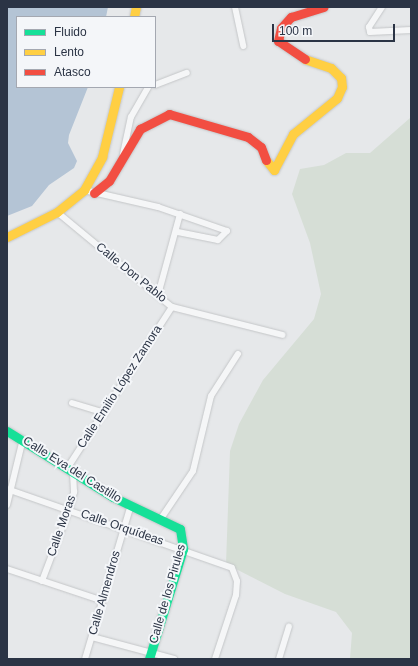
<!DOCTYPE html>
<meta charset="utf-8">
<style>
body{margin:0}
#map{position:relative;width:418px;height:666px;overflow:hidden;background:#e6e8ea;font-family:Arial,sans-serif}
div>[style]{position:absolute}
[style*='--x']{left:calc(var(--x)*1px);top:calc(var(--y)*1px);width:calc(var(--w)*1px);rotate:calc(var(--a)*1deg)}
.green>*{inset:0;background:#d6ded6}
.water>*{inset:0;background:#b4c4d5}
.roads{filter:drop-shadow(0 0 1px #c4c6c8) drop-shadow(0 0 1px #c4c6c8)}
.street>*{height:6px;margin:-3px;padding:0 3px;transform-origin:3px;border-radius:3px;background:#f5f6f7}
.fast>*{height:9px;margin:-4.5px;padding:0 4.5px;transform-origin:4.5px;border-radius:4.5px;background:#16e098}
.slow>*{height:9px;margin:-4.5px;padding:0 4.5px;transform-origin:4.5px;border-radius:4.5px;background:#ffcf43}
.jam>*{height:9px;margin:-4.5px;padding:0 4.5px;transform-origin:4.5px;border-radius:4.5px;background:#f24e42}
span{translate:-50% -50%;white-space:nowrap;text-align:center;line-height:1.15;-webkit-text-stroke:4px #f4f6f9;paint-order:stroke}
.street-label{font-size:12px;color:#2b3445}
.frame{position:absolute;inset:0;border:8px solid #2b3445;pointer-events:none}
.legend{position:absolute;left:16px;top:16px;width:140px;height:72px;box-sizing:border-box;background:#f4f6f9;border:1px solid #a4a8b1;margin:0;padding:5px 7px;list-style:none;font-size:12px;color:#2b3445}
.legend li{display:flex;align-items:center;gap:8px;height:20px}
.legend b{width:20px;border:1px solid #a4a8b1}
.scale{position:absolute;left:272px;top:24px;width:123px;height:18px;box-sizing:border-box;border:2px solid #2b3445;border-top:0;padding-left:5px;font-size:12px;line-height:14px;white-space:nowrap;color:#2b3445;-webkit-text-stroke:3px #f4f6f9;paint-order:stroke}
</style>
<div id="map">
<div class="green">
<i style="clip-path:polygon(410px 118px,411px 659px,350px 659px,352px 633px,336px 612px,285px 594px,226px 564px,230px 451px,239px 424px,263px 380px,314px 319px,321px 294px,310px 243px,292px 194px,300px 169px,324px 165px,346px 153px,370px 153px)"></i>
</div>
<div class="water">
<i style="clip-path:polygon(7px 7px,108px 7px,106px 17px,17px 17px,17px 87px,88px 87px,69px 135px,68px 143px,77px 161px,74px 168px,49px 185px,32px 206px,7px 216px)"></i>
</div>
<div class="roads">
<div class="street">
<i style="--x:235;--y:7;--w:40;--a:78"></i>
<i style="--x:382;--y:7;--w:24;--a:123"></i>
<i style="--x:369;--y:27;--w:5;--a:79"></i>
<i style="--x:370;--y:32;--w:41;--a:-2.8"></i>
<i style="--x:155;--y:85;--w:34;--a:-21"></i>
<i style="--x:123;--y:154;--w:38;--a:-78"></i>
<i style="--x:131;--y:117;--w:34;--a:-60"></i>
<i style="--x:84;--y:190;--w:76;--a:12.9"></i>
<i style="--x:158;--y:207;--w:73;--a:19.2"></i>
<i style="--x:227;--y:231;--w:13;--a:135"></i>
<i style="--x:218;--y:240;--w:41;--a:-168.7"></i>
<i style="--x:57;--y:212;--w:149;--a:39.6"></i>
<i style="--x:172;--y:307;--w:114;--a:14.2"></i>
<i style="--x:158;--y:295;--w:84;--a:-74.8"></i>
<i style="--x:72;--y:403;--w:34;--a:17"></i>
<i style="--x:68;--y:467;--w:191;--a:-57"></i>
<i style="--x:7;--y:489;--w:238;--a:19.3"></i>
<i style="--x:232;--y:568;--w:14;--a:69"></i>
<i style="--x:237;--y:581;--w:14;--a:94"></i>
<i style="--x:236;--y:595;--w:67;--a:108.2"></i>
<i style="--x:7;--y:505;--w:68;--a:-76.4"></i>
<i style="--x:162;--y:517;--w:55;--a:-56"></i>
<i style="--x:193;--y:471;--w:77;--a:-76.5"></i>
<i style="--x:211;--y:396;--w:50;--a:-57.3"></i>
<i style="--x:7;--y:569;--w:101;--a:18.4"></i>
<i style="--x:42;--y:581;--w:76;--a:-69.2"></i>
<i style="--x:69;--y:510;--w:19;--a:-74"></i>
<i style="--x:74;--y:492;--w:21;--a:-93"></i>
<i style="--x:92;--y:637;--w:85;--a:15"></i>
<i style="--x:85;--y:659;--w:161;--a:-73.4"></i>
<i style="--x:279;--y:659;--w:34;--a:-73"></i>
</div>
<div class="fast">
<i style="--x:7;--y:431;--w:125;--a:31.9"></i>
<i style="--x:113;--y:497;--w:74;--a:25.5"></i>
<i style="--x:180;--y:529;--w:20;--a:81"></i>
<i style="--x:183;--y:549;--w:115;--a:107.2"></i>
</div>
<div class="slow">
<i style="--x:134;--y:17;--w:10;--a:-79"></i>
<i style="--x:266;--y:160;--w:13;--a:51"></i>
<i style="--x:274;--y:170;--w:41;--a:-62.2"></i>
<i style="--x:293;--y:134;--w:57;--a:-39.3"></i>
<i style="--x:337;--y:98;--w:12;--a:-66"></i>
<i style="--x:342;--y:87;--w:9;--a:-96"></i>
<i style="--x:341;--y:78;--w:14;--a:-135"></i>
<i style="--x:331;--y:68;--w:28;--a:-161"></i>
<i style="--x:7;--y:237;--w:56;--a:-26.6"></i>
<i style="--x:57;--y:212;--w:35;--a:-39"></i>
<i style="--x:84;--y:190;--w:38;--a:-61"></i>
<i style="--x:102;--y:157;--w:72;--a:-76.3"></i>
</div>
<div class="jam">
<i style="--x:305;--y:59;--w:32;--a:-146"></i>
<i style="--x:278;--y:41;--w:13;--a:-77"></i>
<i style="--x:281;--y:28;--w:15;--a:-48"></i>
<i style="--x:291;--y:17;--w:34;--a:-17"></i>
<i style="--x:94;--y:193;--w:19;--a:-39"></i>
<i style="--x:109;--y:181;--w:61;--a:-59.2"></i>
<i style="--x:140;--y:129;--w:33;--a:-27"></i>
<i style="--x:169;--y:114;--w:82;--a:16.2"></i>
<i style="--x:248;--y:137;--w:16;--a:38"></i>
<i style="--x:261;--y:147;--w:14;--a:69"></i>
</div>
</div>
<div class="street-label">
<span style="left:131px;top:273px;rotate:39deg">Calle Don Pablo</span>
<span style="left:120px;top:387px;rotate:-57deg">Calle Emilio López Zamora</span>
<span style="left:72px;top:470px;rotate:32deg">Calle Eva del Castillo</span>
<span style="left:62px;top:526px;rotate:-71deg">Calle Moras</span>
<span style="left:122px;top:528px;rotate:19deg">Calle Orquídeas</span>
<span style="left:105px;top:593px;rotate:-74deg">Calle Almendros</span>
<span style="left:168px;top:594px;rotate:-74deg">Calle de los Pirules</span>
</div>
<div class="frame"></div>
<ul class="legend">
<li><b style="height:5px;background:#16e098"></b>Fluido</li>
<li><b style="height:5px;background:#ffcf43"></b>Lento</li>
<li><b style="height:5px;background:#f24e42"></b>Atasco</li>
</ul>
<div class="scale">100 m</div>
</div>
